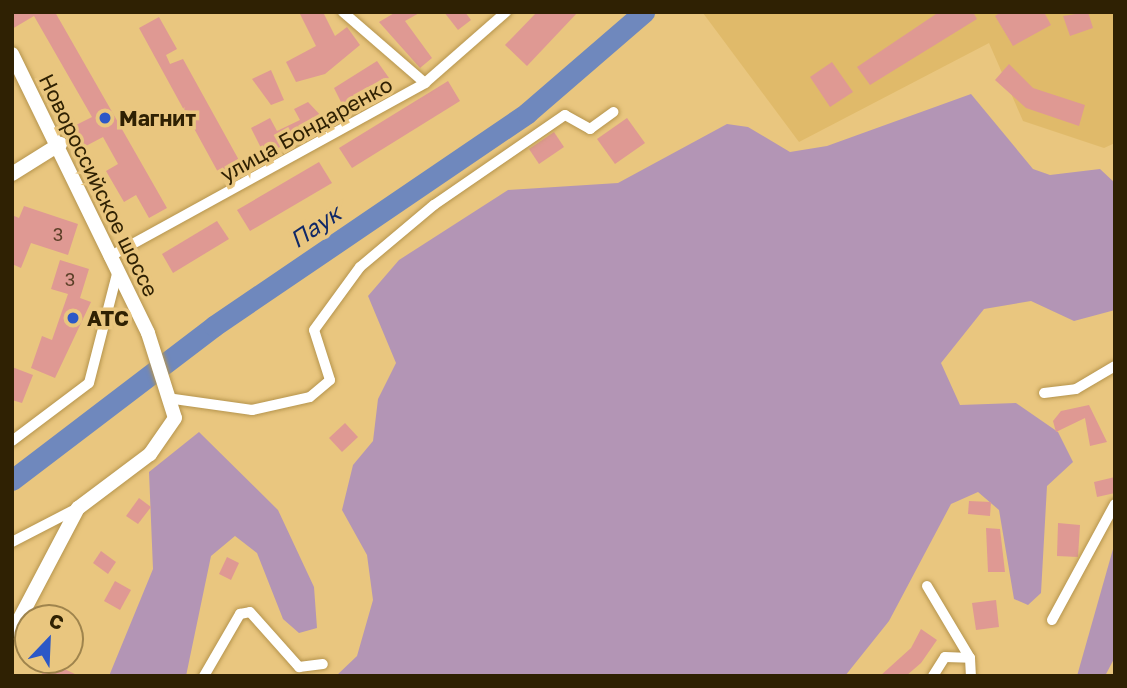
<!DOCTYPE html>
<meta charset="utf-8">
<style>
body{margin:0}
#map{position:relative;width:1127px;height:688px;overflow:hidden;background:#e9c67f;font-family:"Golos Text",sans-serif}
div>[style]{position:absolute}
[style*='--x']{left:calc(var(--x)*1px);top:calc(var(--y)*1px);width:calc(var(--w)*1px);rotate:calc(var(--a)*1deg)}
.built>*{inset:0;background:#e0ba6a}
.green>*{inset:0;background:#b395b5}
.river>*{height:21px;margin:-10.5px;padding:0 10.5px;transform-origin:10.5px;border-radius:10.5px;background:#6f88bd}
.building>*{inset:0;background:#df9993}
.roads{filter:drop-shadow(0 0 2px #b5944d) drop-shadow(0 0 2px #b5944d)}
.street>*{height:10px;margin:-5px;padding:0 5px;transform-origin:5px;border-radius:5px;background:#fff}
.secondary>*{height:14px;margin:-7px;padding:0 7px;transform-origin:7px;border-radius:7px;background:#fff}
.dots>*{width:19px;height:19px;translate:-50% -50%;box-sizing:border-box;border:4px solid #e9c67f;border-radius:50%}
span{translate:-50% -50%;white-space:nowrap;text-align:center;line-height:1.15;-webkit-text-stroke:7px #e9c67f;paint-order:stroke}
.number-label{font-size:18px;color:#5b3f27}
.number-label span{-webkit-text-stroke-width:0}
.poi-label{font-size:21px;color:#2f2103;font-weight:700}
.left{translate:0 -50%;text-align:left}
.street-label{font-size:21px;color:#2f2103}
.water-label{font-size:23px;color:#102867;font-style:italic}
.frame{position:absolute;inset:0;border:14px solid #2f2103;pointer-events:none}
.north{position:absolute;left:14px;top:604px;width:70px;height:70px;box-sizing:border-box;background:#e9c67f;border:2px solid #9f844d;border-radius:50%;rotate:23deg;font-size:19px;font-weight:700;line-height:28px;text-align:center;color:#2f2103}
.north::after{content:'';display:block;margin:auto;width:24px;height:32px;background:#2c58c7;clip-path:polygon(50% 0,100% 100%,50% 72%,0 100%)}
</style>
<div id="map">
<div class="built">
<i style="clip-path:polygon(1115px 12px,1115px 143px,1104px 148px,1023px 121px,989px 43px,799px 142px,703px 13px)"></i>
</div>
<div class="green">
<i style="clip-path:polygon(971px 94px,1033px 169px,1050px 175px,1100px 169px,1115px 183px,1115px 310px,1074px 321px,1031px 301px,984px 309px,941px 363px,960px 405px,1016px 403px,1058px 432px,1073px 462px,1047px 486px,1041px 593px,1028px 605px,1014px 599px,999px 510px,978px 492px,951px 504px,889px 621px,845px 676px,336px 676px,357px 656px,373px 600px,367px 555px,342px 510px,353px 465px,373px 441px,378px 399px,396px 363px,368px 296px,399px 260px,508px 190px,618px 183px,727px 124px,748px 127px,790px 152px,827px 146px)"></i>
<i style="clip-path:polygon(199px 432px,278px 510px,314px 587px,317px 628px,299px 633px,283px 619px,257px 553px,235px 536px,211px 556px,186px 676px,109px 676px,153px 569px,149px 472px)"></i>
<i style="clip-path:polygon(1115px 542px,1115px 657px,1105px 676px,1077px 676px)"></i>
</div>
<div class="river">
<i style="--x:12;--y:480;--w:254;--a:-37.3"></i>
<i style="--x:214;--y:326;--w:379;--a:-34.2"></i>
<i style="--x:527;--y:113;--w:155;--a:-40.8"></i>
</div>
<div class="building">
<i style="clip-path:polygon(12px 12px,55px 12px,167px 208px,149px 218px,136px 195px,124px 202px,106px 171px,118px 164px,103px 137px,84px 147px,74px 126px,92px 117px,34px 16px,12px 29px)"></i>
<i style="clip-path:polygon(299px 12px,323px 12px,335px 36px,347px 27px,360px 45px,325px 74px,296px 82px,286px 62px,316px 46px)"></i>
<i style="clip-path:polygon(396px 12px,421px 12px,405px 21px,432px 58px,420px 68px,379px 22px)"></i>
<i style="clip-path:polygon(444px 12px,465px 12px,471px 20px,458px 30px)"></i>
<i style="clip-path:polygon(537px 12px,578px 12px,527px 66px,505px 45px)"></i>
<i style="clip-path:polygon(939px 12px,973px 12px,977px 19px,870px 85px,857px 67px)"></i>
<i style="clip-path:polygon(1001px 12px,1044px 12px,1051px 25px,1013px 46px,995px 16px)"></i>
<i style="clip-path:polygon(1088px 12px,1093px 28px,1070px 36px,1063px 16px)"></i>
<i style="clip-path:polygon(159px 17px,177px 49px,166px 55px,170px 64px,183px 59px,240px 162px,219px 174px,139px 28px)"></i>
<i style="clip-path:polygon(377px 61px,389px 78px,343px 106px,334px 88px)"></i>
<i style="clip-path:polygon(832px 62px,853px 92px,830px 107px,810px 77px)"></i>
<i style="clip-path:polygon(1009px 64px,1033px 88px,1085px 105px,1079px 126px,1026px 108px,995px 80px)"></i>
<i style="clip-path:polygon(271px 70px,284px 100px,271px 105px,252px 79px)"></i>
<i style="clip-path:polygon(448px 81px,460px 101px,352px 168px,339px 148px)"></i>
<i style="clip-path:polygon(308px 102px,325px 120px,265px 156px,251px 128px,270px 118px,277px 131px,300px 120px,294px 109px)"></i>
<i style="clip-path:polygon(627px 118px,645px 143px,615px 164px,597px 139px)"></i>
<i style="clip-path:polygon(554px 132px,564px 147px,539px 164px,529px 149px)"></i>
<i style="clip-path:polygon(319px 162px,332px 183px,250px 231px,237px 210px)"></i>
<i style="clip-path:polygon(24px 206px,78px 224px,68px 255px,31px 243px,21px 268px,12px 264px,12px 215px,19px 218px)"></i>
<i style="clip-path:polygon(217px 221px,229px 239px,173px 273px,162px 254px)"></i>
<i style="clip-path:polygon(60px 260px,89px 269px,80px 298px,91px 302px,55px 378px,31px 368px,42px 336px,52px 340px,68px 294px,51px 289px)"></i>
<i style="clip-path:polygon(12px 367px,33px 375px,22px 403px,12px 400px)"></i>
<i style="clip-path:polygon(1089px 405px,1107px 442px,1090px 446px,1085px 418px,1056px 432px,1053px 421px,1061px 411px)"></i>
<i style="clip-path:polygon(345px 423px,358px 437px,342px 452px,329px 438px)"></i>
<i style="clip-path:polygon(1115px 477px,1115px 493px,1097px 497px,1094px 482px)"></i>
<i style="clip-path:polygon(139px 498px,151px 507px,138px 524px,126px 516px)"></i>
<i style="clip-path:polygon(969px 501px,991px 502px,990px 516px,968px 514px)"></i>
<i style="clip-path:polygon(1058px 523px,1080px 525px,1078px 557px,1057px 556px)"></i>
<i style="clip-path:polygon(986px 528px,1000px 529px,1005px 572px,988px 572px)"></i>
<i style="clip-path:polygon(101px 551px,116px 562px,108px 574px,93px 563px)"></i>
<i style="clip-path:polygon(227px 557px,239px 563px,231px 580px,219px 574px)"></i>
<i style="clip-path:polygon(115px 581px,131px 590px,120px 610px,104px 601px)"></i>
<i style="clip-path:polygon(996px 600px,999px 627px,976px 630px,972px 603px)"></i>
<i style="clip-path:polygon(921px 629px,937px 640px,921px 663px,906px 676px,880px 676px,911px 648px)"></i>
<i style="clip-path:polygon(48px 661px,79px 676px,41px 676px)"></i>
</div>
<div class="roads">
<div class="street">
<i style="--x:343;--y:12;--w:108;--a:40.9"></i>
<i style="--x:109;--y:257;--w:361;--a:-28.8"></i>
<i style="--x:425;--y:83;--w:108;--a:-41.2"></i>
<i style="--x:1044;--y:393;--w:32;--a:-7"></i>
<i style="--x:1076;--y:389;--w:45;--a:-30.5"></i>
<i style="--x:174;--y:399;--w:79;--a:8"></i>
<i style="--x:252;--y:410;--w:59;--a:-12.6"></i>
<i style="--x:310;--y:397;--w:26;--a:-40"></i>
<i style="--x:330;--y:380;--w:52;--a:-107.7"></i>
<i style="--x:314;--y:330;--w:78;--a:-53.9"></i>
<i style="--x:360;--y:267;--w:97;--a:-40"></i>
<i style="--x:434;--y:205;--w:159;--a:-34.5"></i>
<i style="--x:565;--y:115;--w:29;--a:29"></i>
<i style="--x:590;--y:129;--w:29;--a:-36"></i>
<i style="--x:12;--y:441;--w:96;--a:-37"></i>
<i style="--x:89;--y:383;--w:113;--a:-75.6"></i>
<i style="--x:12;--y:542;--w:74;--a:-27.3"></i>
<i style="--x:927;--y:586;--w:84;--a:59.2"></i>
<i style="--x:970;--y:658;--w:18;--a:87"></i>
<i style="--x:1052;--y:620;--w:132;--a:-61.5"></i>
<i style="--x:204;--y:676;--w:72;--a:-59.9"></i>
<i style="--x:240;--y:614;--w:10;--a:-11"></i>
<i style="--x:250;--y:612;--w:74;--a:48.3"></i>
<i style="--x:299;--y:667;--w:24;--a:-7"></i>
<i style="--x:933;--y:676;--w:22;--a:-58"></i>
<i style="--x:945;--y:657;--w:25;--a:2"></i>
</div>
<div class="secondary">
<i style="--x:12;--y:54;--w:310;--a:64"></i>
<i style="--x:148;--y:333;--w:89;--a:72.4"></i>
<i style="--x:175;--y:418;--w:44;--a:124.8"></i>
<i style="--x:150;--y:454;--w:90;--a:143.1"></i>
<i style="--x:78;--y:508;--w:141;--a:117.8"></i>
<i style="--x:12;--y:174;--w:57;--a:-32"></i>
</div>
</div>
<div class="dots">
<i style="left:105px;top:118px;background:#2c58c7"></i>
<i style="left:73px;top:318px;background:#2c58c7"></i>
</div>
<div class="number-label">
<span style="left:58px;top:234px">3</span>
<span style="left:70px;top:279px">3</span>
</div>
<div class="poi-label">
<span class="left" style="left:119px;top:118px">Магнит</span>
<span class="left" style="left:87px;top:318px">АТС</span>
</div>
<div class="street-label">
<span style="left:306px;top:129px;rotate:-29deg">улица Бондаренко</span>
<span style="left:99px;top:185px;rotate:64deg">Новороссийское шоссе</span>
</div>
<div class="water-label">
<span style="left:315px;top:226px;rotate:-34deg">Паук</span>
</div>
<div class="frame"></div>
<div class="north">С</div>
</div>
